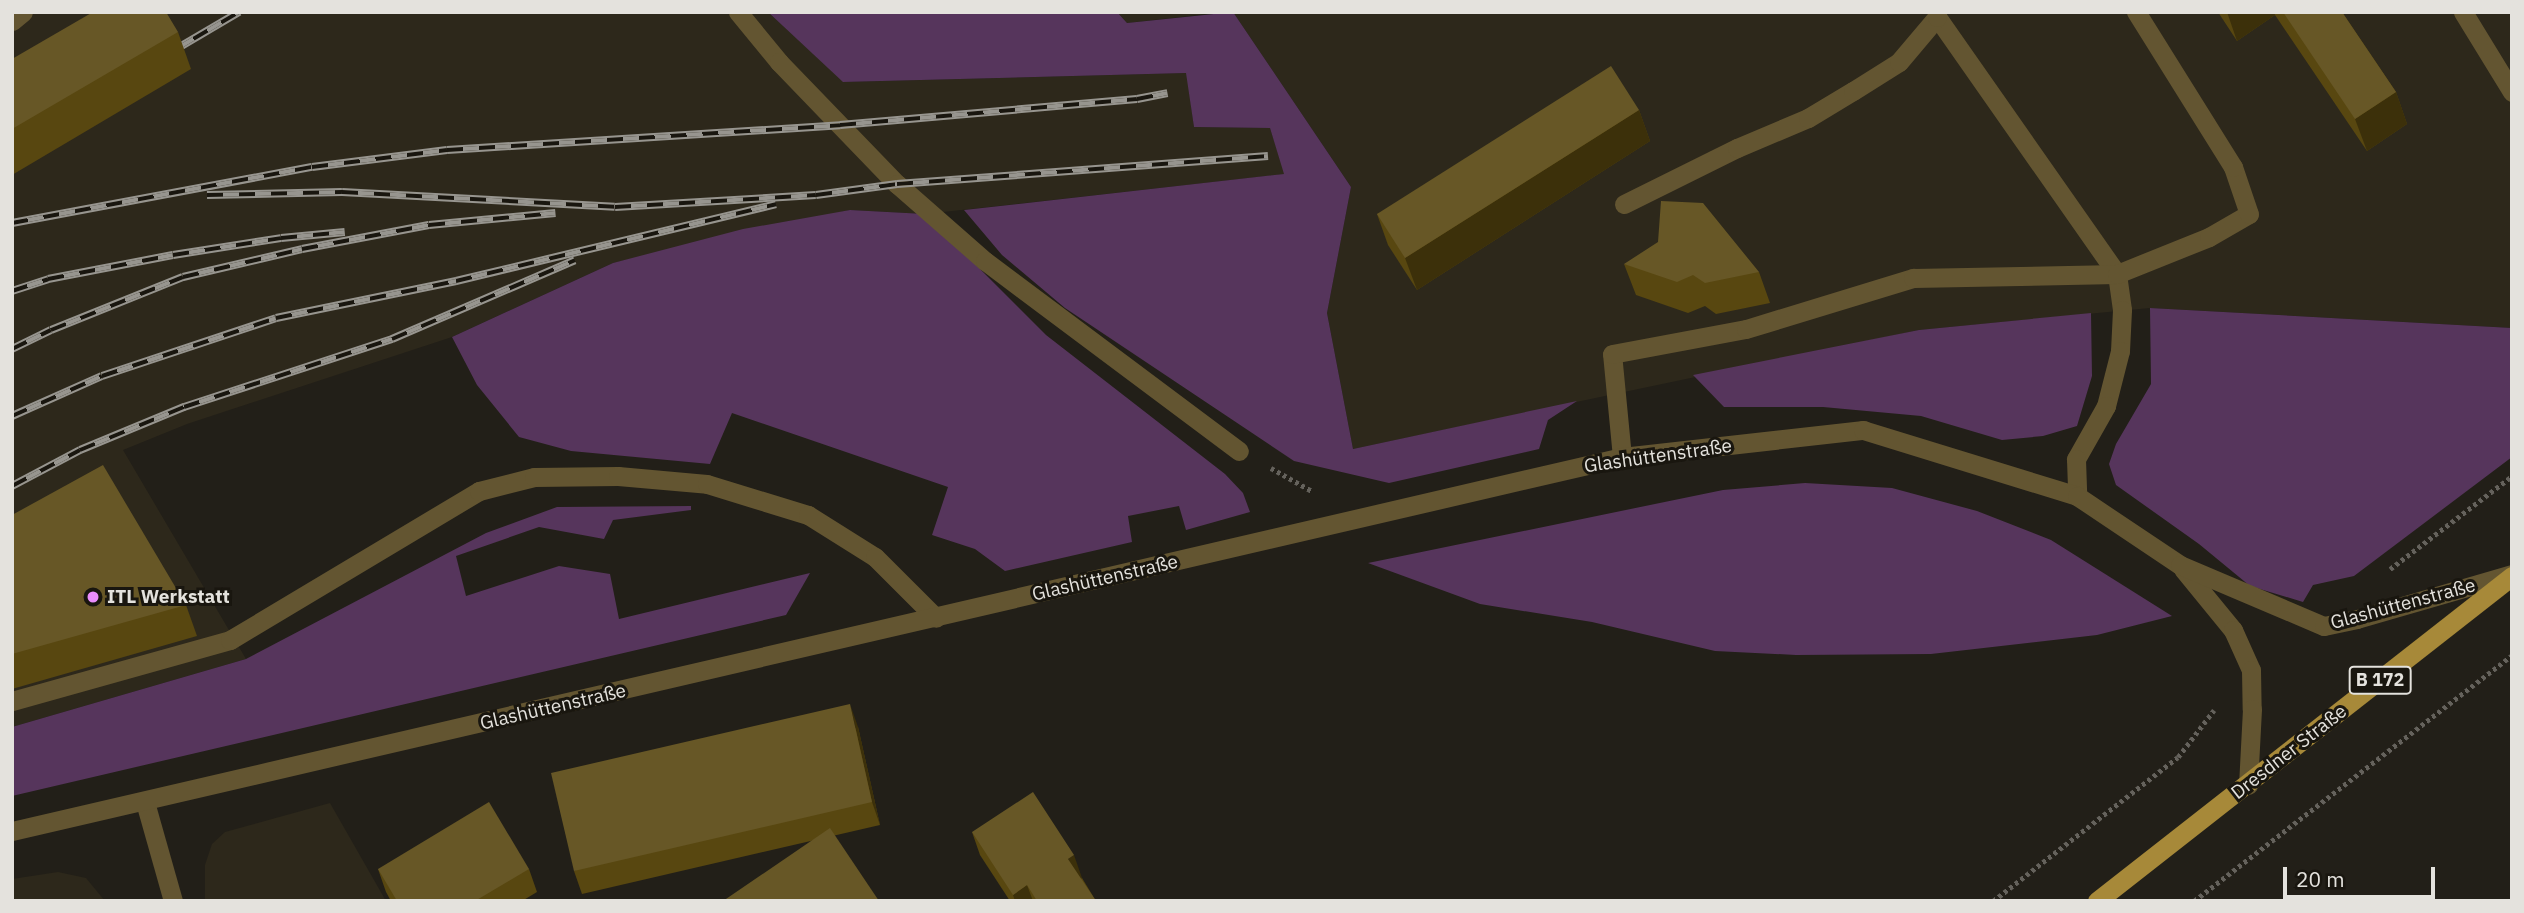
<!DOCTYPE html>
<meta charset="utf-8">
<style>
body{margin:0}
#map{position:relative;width:2524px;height:913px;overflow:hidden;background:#221f18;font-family:"IBM Plex Sans",sans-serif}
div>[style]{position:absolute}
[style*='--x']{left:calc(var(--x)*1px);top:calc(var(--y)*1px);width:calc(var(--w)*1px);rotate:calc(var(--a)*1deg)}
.built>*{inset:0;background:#2d281b}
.green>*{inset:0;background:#56355c}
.path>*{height:4.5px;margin-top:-2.25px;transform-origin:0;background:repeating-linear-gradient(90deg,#65625c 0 3.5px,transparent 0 7px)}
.service>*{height:19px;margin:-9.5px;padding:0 9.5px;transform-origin:9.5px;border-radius:9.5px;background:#635531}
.tertiary>*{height:19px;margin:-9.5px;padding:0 9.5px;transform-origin:9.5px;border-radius:9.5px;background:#635531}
.primary>*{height:19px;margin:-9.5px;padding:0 9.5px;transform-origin:9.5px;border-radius:9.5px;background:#a78939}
.rail>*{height:8px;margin-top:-4px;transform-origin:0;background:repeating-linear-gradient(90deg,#19160f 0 16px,#97958f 0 32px);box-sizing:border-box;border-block:2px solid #97958f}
.wall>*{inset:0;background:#584710}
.shaded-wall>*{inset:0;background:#3c300a}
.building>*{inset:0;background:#675726}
.dots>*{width:19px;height:19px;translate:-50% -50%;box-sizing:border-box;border:4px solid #19160f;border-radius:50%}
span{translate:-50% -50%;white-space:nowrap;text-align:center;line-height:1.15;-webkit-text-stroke:6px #19160f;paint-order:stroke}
.shield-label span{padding:2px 5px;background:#19160f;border:2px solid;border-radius:5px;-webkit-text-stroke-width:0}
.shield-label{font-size:18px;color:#e4e2dd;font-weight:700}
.street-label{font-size:19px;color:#e4e2dd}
.poi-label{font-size:19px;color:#e4e2dd;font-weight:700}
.left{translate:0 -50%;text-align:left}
.frame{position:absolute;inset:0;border:14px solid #e4e2dd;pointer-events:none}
.scale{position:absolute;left:2283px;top:867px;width:152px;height:32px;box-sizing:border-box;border:4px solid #e4e2dd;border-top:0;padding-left:9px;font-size:21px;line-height:24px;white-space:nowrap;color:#e4e2dd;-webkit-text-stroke:5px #19160f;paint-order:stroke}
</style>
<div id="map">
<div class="built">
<i style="clip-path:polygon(12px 12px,768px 12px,844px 82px,1187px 73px,1194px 127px,1270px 128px,1285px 174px,925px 214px,850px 210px,613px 263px,452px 337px,187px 424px,123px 450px,246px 659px,12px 727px)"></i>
<i style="clip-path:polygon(1117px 12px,1224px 12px,1127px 23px)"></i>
<i style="clip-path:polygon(1233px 12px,2512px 12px,2512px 328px,2150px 308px,1919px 330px,1353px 449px,1327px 313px,1351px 187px)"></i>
<i style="clip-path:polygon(330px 803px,386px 901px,205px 901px,205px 865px,212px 844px,225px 832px)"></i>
<i style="clip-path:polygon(58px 872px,86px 878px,105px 901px,12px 901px,12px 879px)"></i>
</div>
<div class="green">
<i style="clip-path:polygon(768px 12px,1117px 12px,1127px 23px,1233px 12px,1351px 187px,1327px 313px,1353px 449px,1577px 401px,1548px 420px,1539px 449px,1389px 483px,1294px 461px,1065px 308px,1002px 255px,964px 210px,1284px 174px,1270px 128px,1194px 127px,1186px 73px,843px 82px)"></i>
<i style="clip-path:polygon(850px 210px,925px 214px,1046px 335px,1225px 474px,1243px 493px,1250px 512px,1186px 530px,1179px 506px,1128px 516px,1132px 542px,1005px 571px,975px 549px,932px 535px,948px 487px,732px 413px,710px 464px,571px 451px,519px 437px,477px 385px,452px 337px,613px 263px,743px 229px)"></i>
<i style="clip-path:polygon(2150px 308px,2512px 328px,2512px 457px,2354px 576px,2313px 585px,2303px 602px,2250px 586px,2199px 544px,2116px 485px,2109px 464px,2116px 444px,2151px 384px)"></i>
<i style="clip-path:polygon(2091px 313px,2092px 376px,2077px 426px,2043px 436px,2002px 440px,1921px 416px,1823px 407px,1724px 407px,1693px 375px,1919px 330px)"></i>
<i style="clip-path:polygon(1805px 483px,1892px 488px,1977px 511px,2051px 540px,2172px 616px,2097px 635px,1931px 654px,1796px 655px,1715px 651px,1592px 622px,1480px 604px,1368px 563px,1723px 490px)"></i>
<i style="clip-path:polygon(691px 506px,691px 510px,613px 520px,604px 539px,539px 527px,456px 556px,466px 596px,559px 566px,610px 574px,619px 619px,810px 573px,786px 615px,12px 796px,12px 727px,246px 659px,486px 533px,557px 507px)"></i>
</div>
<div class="path">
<i style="--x:1271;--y:468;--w:47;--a:29.3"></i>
<i style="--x:2390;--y:569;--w:153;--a:-37.3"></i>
<i style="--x:1993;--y:901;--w:234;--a:-37.9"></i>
<i style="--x:2178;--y:757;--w:59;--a:-52.5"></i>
<i style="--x:2194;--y:901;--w:402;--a:-37.7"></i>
</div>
<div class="service">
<i style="--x:738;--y:12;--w:65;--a:50.6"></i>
<i style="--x:779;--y:62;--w:170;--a:46"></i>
<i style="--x:897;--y:184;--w:117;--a:41.2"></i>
<i style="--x:985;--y:261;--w:317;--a:36.8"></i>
<i style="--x:2463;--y:12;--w:94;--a:58.5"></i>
<i style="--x:1937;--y:17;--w:314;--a:55"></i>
<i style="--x:2117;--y:274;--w:36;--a:82"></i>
<i style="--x:2122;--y:310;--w:41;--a:92.8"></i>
<i style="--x:2120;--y:351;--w:57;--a:104.3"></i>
<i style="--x:2106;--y:406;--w:61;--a:119.5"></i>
<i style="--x:2076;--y:459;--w:37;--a:88"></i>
<i style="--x:12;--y:21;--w:14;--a:-39"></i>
<i style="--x:1624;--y:204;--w:126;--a:-26.4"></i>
<i style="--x:1737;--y:148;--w:77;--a:-22.9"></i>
<i style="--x:1808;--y:118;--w:52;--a:-31"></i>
<i style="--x:1853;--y:91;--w:54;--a:-32.2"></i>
<i style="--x:1899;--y:62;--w:59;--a:-49.8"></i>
<i style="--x:1937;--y:17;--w:5;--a:-90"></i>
<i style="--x:1622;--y:457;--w:103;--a:-95.5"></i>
<i style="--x:1612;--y:354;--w:136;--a:-10.6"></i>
<i style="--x:1746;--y:329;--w:175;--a:-17"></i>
<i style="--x:1913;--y:278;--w:204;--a:-1.1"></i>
<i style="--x:2117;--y:274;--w:99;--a:-21.9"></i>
<i style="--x:2209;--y:237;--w:46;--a:-29.9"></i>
<i style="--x:2249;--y:214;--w:50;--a:-108.8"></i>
<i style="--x:2233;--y:167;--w:183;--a:-122"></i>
<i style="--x:12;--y:701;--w:226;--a:-15.6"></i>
<i style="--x:230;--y:640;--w:290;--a:-30.9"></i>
<i style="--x:479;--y:491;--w:57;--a:-14.3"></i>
<i style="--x:534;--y:477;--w:84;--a:-0.7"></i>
<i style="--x:618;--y:476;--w:89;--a:5.1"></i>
<i style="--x:707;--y:484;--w:106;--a:17.1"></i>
<i style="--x:808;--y:515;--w:79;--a:32.1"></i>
<i style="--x:875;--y:557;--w:86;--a:45"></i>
</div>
<div class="tertiary">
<i style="--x:2183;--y:569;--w:79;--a:50.7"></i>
<i style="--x:2233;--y:630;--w:44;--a:65.8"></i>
<i style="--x:2251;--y:670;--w:39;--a:89"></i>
<i style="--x:2252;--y:709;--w:76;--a:93"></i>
<i style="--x:145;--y:802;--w:103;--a:74.2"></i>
<i style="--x:12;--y:831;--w:1653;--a:-13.08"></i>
<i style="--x:1622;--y:457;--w:243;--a:-6.4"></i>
<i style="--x:1863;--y:430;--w:224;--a:17.1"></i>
<i style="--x:2077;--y:496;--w:124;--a:33.8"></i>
<i style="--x:2180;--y:565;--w:156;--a:23"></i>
<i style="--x:2324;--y:626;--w:34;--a:-12"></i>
<i style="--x:2357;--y:619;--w:161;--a:-16.2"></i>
</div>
<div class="primary">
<i style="--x:2097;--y:901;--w:527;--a:-38.07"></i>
</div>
<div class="rail">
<i style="--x:166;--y:55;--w:85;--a:-30.5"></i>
<i style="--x:207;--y:195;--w:135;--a:-1.3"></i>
<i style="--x:342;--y:192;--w:273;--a:3.1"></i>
<i style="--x:615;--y:207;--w:201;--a:-3.4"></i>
<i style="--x:816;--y:195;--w:82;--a:-7.7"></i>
<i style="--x:897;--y:184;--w:372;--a:-4.3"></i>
<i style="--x:12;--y:223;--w:305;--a:-10.6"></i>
<i style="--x:312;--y:167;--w:136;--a:-7.2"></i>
<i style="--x:447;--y:150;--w:394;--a:-3.6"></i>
<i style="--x:840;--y:125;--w:298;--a:-5"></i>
<i style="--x:1137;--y:99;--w:31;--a:-11"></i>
<i style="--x:12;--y:291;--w:38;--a:-18"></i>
<i style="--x:48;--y:279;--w:127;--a:-10.9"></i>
<i style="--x:173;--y:255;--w:109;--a:-8.9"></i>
<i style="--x:281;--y:238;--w:64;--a:-5.4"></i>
<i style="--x:12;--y:349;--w:43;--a:-26"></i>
<i style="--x:51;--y:330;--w:142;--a:-21.9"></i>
<i style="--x:183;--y:277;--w:122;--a:-13.2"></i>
<i style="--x:302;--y:249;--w:129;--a:-10.7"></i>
<i style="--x:429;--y:225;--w:127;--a:-5.4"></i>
<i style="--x:12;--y:416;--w:98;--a:-24"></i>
<i style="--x:102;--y:376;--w:183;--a:-18.4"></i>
<i style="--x:276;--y:318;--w:184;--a:-11.6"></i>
<i style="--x:456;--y:281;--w:329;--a:-13.5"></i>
<i style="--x:12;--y:486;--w:77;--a:-27.9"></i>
<i style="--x:80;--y:450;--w:113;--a:-22.5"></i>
<i style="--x:184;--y:407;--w:219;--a:-18.1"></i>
<i style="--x:392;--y:339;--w:199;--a:-23.3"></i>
</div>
<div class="wall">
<i style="clip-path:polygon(2218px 12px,2342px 12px,2396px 92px,2407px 124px,2367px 151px,2275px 15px,2237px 41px)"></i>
<i style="clip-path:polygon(178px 32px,191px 69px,12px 175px,12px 59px)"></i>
<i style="clip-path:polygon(1639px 110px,1650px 141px,1417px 290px,1388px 245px,1377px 214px)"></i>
<i style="clip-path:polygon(1624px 264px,1759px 272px,1770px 303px,1716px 314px,1705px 306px,1688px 313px,1636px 295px)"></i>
<i style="clip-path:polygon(12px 515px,186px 605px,197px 636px,12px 689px)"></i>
<i style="clip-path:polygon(858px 727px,880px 825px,582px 894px,574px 871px)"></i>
<i style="clip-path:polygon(972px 832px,1082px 878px,1096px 901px,1010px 901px,980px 855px)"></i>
<i style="clip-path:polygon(378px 869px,529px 869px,537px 892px,522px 901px,391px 901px,386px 892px)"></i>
</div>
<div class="shaded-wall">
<i style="clip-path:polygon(2227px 12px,2274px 12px,2275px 15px,2237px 41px)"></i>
<i style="clip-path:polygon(2396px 92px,2407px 124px,2367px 151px,2355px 119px)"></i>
<i style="clip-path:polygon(1639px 110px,1650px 141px,1417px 290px,1405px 258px)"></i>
<i style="clip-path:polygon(850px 704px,858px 727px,880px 825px,872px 802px)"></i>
<i style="clip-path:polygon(1074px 855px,1082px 878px,1077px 882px,1068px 859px)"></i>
<i style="clip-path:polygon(1027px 885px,1033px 901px,1015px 901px,1013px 895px)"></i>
</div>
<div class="building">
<i style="clip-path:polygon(93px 12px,166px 12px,178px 32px,12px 129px,12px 59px)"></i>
<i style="clip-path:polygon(2283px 12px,2342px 12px,2396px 92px,2355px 119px)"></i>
<i style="clip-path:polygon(1611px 66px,1639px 110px,1405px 258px,1377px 214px)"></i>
<i style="clip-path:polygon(1661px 201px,1703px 203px,1759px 272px,1705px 283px,1693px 275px,1677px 282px,1624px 264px,1658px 242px)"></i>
<i style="clip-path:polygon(103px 465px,186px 605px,12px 654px,12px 515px)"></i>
<i style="clip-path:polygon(850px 704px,872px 802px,574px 871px,551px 773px)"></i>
<i style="clip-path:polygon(1033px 792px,1074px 855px,1068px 859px,1096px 901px,1037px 901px,1027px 885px,1013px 895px,972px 832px)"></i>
<i style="clip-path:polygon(489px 802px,529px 869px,475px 901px,397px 901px,378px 869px)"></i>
<i style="clip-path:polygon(830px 828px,879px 901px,723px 901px)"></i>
</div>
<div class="dots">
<i style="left:93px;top:597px;background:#ea8dfc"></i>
</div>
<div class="shield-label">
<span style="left:2380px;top:680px">B 172</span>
</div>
<div class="street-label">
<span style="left:1658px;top:456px;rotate:-8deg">Glashüttenstraße</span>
<span style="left:1105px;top:578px;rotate:-13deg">Glashüttenstraße</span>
<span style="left:2403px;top:604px;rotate:-15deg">Glashüttenstraße</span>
<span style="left:553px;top:707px;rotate:-13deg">Glashüttenstraße</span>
<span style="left:2289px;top:752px;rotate:-38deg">Dresdner Straße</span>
</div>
<div class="poi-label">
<span class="left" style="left:107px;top:597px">ITL Werkstatt</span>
</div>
<div class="frame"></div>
<div class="scale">20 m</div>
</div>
